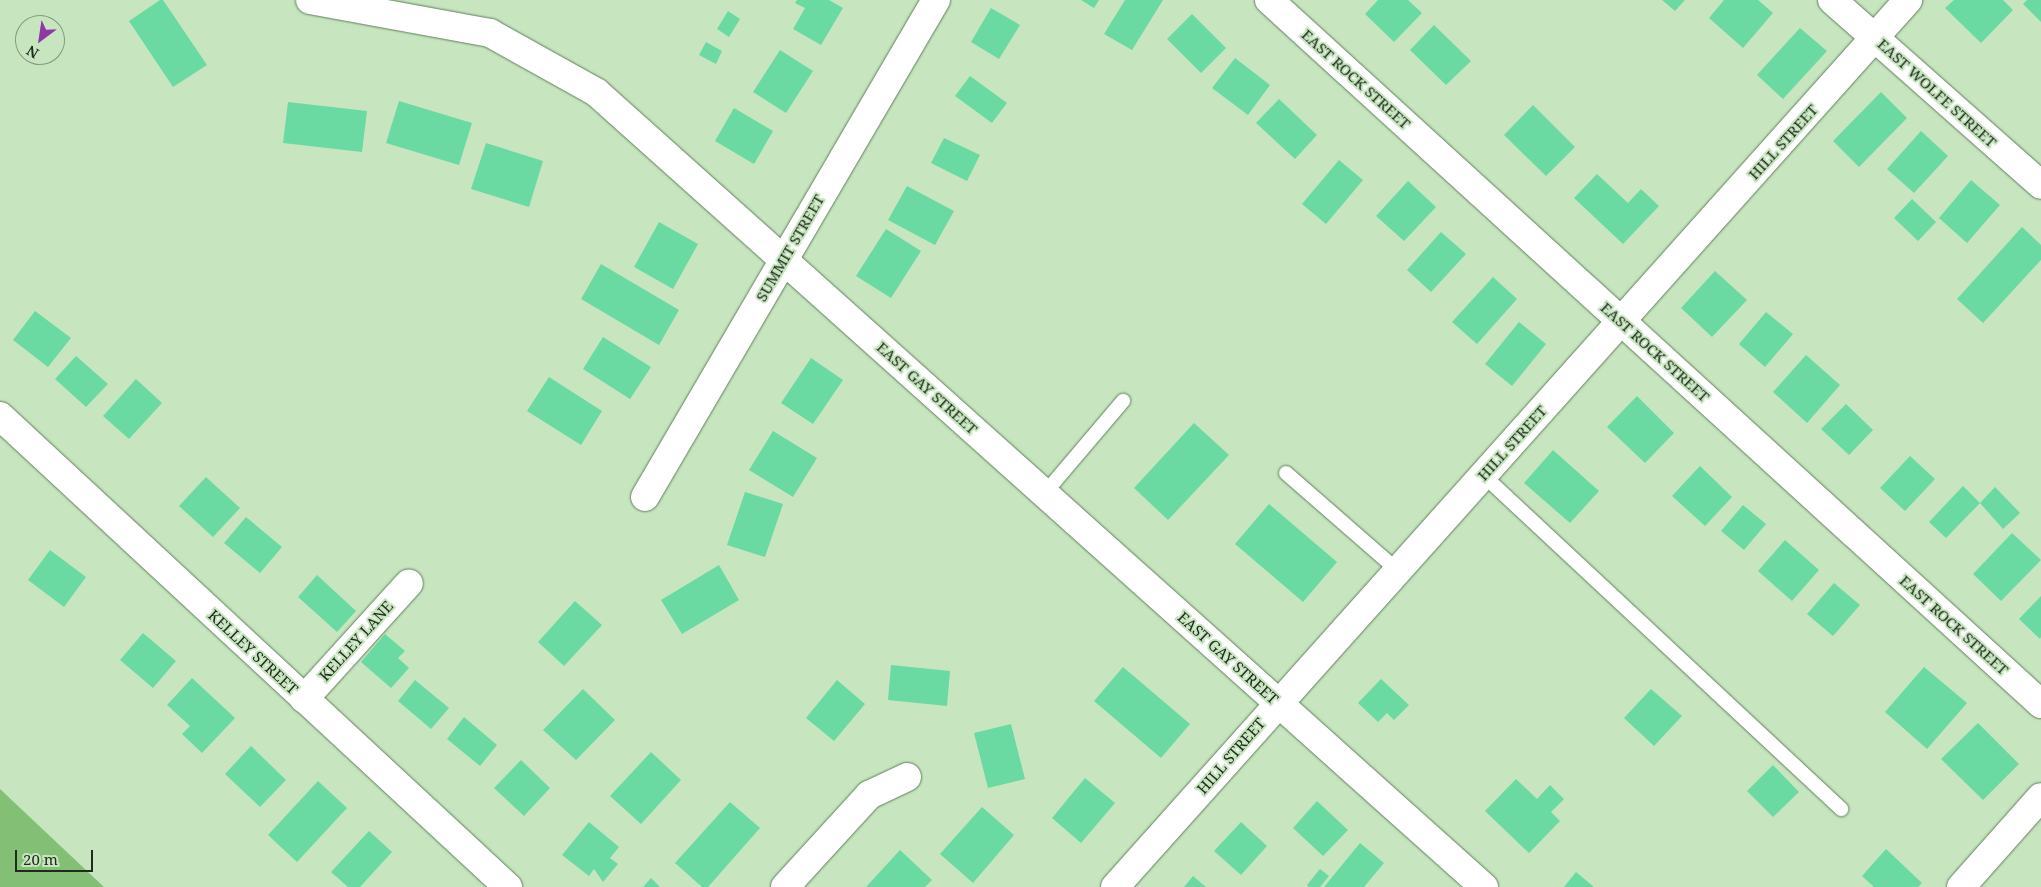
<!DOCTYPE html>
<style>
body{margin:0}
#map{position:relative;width:2041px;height:887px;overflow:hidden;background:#c7e6c0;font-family:"Noto Serif",serif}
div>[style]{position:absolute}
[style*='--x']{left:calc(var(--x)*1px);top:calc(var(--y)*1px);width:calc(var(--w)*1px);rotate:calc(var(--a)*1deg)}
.green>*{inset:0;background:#84bf76}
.building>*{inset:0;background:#6bd9a2}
.roads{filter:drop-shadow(0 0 1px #627e5c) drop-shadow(0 0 1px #627e5c)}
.lane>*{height:14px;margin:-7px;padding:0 7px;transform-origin:7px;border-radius:7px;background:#fff}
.street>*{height:28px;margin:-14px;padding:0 14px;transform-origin:14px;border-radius:14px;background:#fff}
.secondary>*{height:28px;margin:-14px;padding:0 14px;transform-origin:14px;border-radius:14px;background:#fff}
span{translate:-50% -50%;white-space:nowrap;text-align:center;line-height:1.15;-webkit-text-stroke:4px #c7e6c0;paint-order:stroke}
.street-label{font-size:15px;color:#202b1d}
.north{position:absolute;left:15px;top:15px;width:50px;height:50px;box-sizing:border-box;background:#c7e6c0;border:1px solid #849b7f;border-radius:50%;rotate:211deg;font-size:14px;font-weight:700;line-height:20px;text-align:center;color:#202b1d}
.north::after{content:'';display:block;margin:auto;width:18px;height:22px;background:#8f37a3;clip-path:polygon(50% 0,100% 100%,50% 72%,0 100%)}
.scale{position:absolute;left:15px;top:850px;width:78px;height:22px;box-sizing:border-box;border:2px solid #202b1d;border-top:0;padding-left:6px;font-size:15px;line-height:18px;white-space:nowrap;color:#202b1d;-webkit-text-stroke:4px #c7e6c0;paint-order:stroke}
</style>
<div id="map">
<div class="green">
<i style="clip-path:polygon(0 789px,104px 887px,0 887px)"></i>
</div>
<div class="building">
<i style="clip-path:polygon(160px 0,163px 0,207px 65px,173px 87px,129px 21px)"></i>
<i style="clip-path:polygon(797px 0,829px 0,843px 8px,821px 45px,793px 29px,805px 8px,795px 3px)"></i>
<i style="clip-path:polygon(1081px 0,1099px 0,1094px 8px)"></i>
<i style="clip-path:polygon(1125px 0,1163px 0,1132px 50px,1104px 34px)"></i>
<i style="clip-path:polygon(1378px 0,1408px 0,1422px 13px,1394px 42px,1365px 14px)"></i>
<i style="clip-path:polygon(1662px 0,1685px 0,1675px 11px)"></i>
<i style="clip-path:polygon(1724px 0,1758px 0,1773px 13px,1743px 48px,1709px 18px)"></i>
<i style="clip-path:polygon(1954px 0,2003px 0,2013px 10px,1981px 43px,1945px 8px)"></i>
<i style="clip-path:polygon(2027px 0,2041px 0,2041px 22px,2023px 4px)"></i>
<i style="clip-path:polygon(991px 8px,1020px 25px,999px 59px,971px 42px)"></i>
<i style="clip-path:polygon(728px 11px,740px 19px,729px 37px,717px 29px)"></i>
<i style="clip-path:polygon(1192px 14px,1226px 48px,1201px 73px,1167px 39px)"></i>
<i style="clip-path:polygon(1434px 25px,1471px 61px,1446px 85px,1410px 50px)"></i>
<i style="clip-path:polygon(1800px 28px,1827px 51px,1783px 99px,1757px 75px)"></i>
<i style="clip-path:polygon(706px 42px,722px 51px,716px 64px,699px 55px)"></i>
<i style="clip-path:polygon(780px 50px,813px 71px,786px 113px,753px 92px)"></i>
<i style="clip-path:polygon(1235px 58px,1270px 85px,1248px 115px,1212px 88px)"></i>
<i style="clip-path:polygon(970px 76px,1007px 103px,992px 123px,955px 96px)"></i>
<i style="clip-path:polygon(1881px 92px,1907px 118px,1859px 167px,1833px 141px)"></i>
<i style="clip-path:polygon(1279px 99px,1317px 135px,1295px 159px,1256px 123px)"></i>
<i style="clip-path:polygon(399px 101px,472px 123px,459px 165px,386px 143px)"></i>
<i style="clip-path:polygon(288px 102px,367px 111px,362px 152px,283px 143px)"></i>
<i style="clip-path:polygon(1533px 105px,1575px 147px,1546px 176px,1504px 135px)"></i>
<i style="clip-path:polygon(734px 108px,773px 131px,754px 164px,715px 141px)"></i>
<i style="clip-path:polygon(1921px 131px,1948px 156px,1914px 193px,1887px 169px)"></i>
<i style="clip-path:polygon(944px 138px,980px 155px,967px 181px,931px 163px)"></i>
<i style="clip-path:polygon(486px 143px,543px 161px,529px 207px,471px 189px)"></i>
<i style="clip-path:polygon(1339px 160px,1363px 180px,1326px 224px,1302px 204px)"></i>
<i style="clip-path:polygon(1597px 174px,1628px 203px,1641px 189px,1659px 206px,1623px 244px,1574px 198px)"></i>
<i style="clip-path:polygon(1971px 180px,2000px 205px,1967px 243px,1939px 218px)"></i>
<i style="clip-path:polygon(1408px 181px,1436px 207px,1404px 241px,1376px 216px)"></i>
<i style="clip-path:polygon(907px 186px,954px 211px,935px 245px,888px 220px)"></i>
<i style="clip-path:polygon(1912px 199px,1936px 222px,1918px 241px,1894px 218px)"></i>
<i style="clip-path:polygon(659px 222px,698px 244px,673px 289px,634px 267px)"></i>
<i style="clip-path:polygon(2022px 227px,2041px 245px,2041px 260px,1983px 323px,1957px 299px)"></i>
<i style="clip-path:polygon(886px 229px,921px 251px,891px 298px,856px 276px)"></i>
<i style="clip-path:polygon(1441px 232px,1466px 254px,1431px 292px,1407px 270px)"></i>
<i style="clip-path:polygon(601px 264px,679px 310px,659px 345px,581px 299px)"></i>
<i style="clip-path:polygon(1715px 271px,1747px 300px,1712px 337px,1681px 308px)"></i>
<i style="clip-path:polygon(1493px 277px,1517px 299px,1477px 344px,1452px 322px)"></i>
<i style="clip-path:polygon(35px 311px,71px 338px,48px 367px,13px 340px)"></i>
<i style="clip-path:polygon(1766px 312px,1793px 334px,1765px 367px,1739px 344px)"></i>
<i style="clip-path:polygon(1519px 322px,1546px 344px,1512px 386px,1485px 364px)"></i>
<i style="clip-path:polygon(603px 337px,651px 367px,630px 399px,583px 369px)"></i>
<i style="clip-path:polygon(1806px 355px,1840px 385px,1807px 423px,1773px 392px)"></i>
<i style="clip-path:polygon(76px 356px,108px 384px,86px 407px,55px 379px)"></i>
<i style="clip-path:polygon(811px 358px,843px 380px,813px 424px,781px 403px)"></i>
<i style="clip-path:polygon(549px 377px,602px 411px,581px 445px,527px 411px)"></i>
<i style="clip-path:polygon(136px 379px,162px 403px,129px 439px,103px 416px)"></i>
<i style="clip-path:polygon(1637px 396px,1674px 433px,1645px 463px,1607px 427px)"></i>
<i style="clip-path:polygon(1846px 404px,1873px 430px,1849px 455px,1821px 429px)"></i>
<i style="clip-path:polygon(1194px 423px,1229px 455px,1168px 520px,1134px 488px)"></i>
<i style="clip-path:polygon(773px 431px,817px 458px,793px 497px,749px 470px)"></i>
<i style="clip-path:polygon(1553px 450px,1599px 491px,1570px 523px,1524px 483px)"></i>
<i style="clip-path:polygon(1910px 456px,1935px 479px,1905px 511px,1880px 488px)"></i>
<i style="clip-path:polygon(1700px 466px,1732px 497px,1705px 526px,1672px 496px)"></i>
<i style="clip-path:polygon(206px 477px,240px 508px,213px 537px,179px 506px)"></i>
<i style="clip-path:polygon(1963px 486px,1980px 503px,1946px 538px,1929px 522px)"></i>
<i style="clip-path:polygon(1995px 487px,2020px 513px,2003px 529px,1980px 503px)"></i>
<i style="clip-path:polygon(745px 492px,783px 504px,765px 557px,727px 545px)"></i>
<i style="clip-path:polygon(1269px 504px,1337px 562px,1303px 602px,1235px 544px)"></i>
<i style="clip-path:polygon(1743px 505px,1766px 524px,1744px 550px,1721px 531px)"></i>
<i style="clip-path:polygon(246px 517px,282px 547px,260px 573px,224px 543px)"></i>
<i style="clip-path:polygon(2012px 533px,2041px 560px,2001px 601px,1973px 574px)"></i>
<i style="clip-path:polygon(1785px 540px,1819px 570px,1792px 601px,1758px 571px)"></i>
<i style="clip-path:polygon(50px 550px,86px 577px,64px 607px,28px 580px)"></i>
<i style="clip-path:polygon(719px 565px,739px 600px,682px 634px,661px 600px)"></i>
<i style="clip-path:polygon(317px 575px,356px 611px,337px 632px,298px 597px)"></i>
<i style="clip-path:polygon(1834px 583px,1860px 605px,1833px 636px,1807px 614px)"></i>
<i style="clip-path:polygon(2041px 596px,2041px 637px,2040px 639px,2019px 619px)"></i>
<i style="clip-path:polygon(575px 601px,602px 625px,564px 666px,538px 642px)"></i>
<i style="clip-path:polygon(143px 633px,176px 661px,153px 688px,120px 660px)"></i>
<i style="clip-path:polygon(385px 634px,405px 651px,398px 658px,409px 668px,391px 688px,361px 662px)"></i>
<i style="clip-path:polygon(891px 665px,950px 671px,947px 706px,888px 700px)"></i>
<i style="clip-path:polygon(1123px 667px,1190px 724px,1161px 758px,1094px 701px)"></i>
<i style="clip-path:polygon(1924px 667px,1967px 703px,1927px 749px,1885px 712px)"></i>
<i style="clip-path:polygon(192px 678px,235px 718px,202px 753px,182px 734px,190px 726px,167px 705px)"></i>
<i style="clip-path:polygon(1381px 679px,1409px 705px,1394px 720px,1387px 713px,1378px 722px,1358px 703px)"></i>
<i style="clip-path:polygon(415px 680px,449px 708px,431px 729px,398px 701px)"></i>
<i style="clip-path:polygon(837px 680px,865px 704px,834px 741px,806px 718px)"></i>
<i style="clip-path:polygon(583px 689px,615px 720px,576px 760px,543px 730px)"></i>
<i style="clip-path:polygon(1651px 689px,1682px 716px,1654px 746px,1624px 718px)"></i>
<i style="clip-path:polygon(464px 717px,497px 745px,480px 766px,447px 739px)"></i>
<i style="clip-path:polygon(1978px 723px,2019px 764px,1983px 800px,1941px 759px)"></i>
<i style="clip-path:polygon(1011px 724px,1025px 779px,988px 788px,974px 733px)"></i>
<i style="clip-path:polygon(251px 746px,286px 780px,260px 807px,225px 774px)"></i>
<i style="clip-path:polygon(651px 752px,681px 780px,641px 824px,610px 796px)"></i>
<i style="clip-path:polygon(521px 760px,550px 788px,524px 816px,494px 788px)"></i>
<i style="clip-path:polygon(1773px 765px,1799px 792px,1773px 817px,1747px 791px)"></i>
<i style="clip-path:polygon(1085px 778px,1115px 803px,1081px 843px,1052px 818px)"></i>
<i style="clip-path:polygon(1516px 779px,1537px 799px,1550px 785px,1564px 799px,1551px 812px,1560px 821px,1529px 853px,1485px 811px)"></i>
<i style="clip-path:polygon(318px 781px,347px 808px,297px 862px,268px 835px)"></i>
<i style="clip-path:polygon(1317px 801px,1348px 830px,1323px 856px,1293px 828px)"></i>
<i style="clip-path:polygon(730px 802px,760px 828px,708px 887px,702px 887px,675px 863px)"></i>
<i style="clip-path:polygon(982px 807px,1014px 835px,973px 883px,940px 854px)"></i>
<i style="clip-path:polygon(589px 822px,619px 847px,610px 858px,618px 864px,603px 882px,594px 869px,589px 876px,562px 855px)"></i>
<i style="clip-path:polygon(1241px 822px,1267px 846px,1241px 875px,1214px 851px)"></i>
<i style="clip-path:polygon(369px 831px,392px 852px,360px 887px,348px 887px,331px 872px)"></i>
<i style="clip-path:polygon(1360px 843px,1384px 863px,1364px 887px,1324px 887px)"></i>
<i style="clip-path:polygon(1886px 849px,1922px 883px,1918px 887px,1874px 887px,1862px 876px)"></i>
<i style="clip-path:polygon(900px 850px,932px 880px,925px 887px,866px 887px)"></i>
<i style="clip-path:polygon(1320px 869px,1329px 876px,1320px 887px,1309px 887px,1307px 885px)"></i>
<i style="clip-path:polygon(1576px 872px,1594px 887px,1564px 887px)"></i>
<i style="clip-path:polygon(1193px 876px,1206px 887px,1184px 887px)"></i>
<i style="clip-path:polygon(651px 878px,660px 887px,643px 887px)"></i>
</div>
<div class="roads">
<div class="lane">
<i style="--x:1286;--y:473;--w:147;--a:41.1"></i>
<i style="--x:1483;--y:475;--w:490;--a:43"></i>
<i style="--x:1045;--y:493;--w:121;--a:-49.7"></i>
</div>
<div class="street">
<i style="--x:310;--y:0;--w:183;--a:10.4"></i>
<i style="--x:490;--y:33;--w:121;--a:29.1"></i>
<i style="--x:596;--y:92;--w:1192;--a:41.84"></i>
<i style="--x:1269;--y:0;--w:1045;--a:42.36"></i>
<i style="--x:0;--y:416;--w:693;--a:42.84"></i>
<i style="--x:645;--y:497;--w:576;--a:-59.65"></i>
<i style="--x:304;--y:699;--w:156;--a:-47.8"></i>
<i style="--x:785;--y:887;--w:125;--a:-47.6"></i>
<i style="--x:869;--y:795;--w:42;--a:-25.3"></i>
<i style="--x:1115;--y:887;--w:1190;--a:-48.2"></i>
<i style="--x:1961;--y:887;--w:120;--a:-48.4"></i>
</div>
<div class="secondary">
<i style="--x:1832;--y:0;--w:279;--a:41.5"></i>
</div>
</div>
<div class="street-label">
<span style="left:1356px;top:79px;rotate:42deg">EAST ROCK STREET</span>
<span style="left:1937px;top:93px;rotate:42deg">EAST WOLFE STREET</span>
<span style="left:1783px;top:142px;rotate:-48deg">HILL STREET</span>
<span style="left:790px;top:248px;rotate:-60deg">SUMMIT STREET</span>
<span style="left:1655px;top:352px;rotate:42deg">EAST ROCK STREET</span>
<span style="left:927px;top:388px;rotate:42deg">EAST GAY STREET</span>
<span style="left:1512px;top:443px;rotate:-48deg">HILL STREET</span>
<span style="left:1954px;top:625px;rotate:42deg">EAST ROCK STREET</span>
<span style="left:356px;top:641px;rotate:-48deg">KELLEY LANE</span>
<span style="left:253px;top:652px;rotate:43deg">KELLEY STREET</span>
<span style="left:1228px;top:658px;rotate:42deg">EAST GAY STREET</span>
<span style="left:1231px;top:756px;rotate:-49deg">HILL STREET</span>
</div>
<div class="north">N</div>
<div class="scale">20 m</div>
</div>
